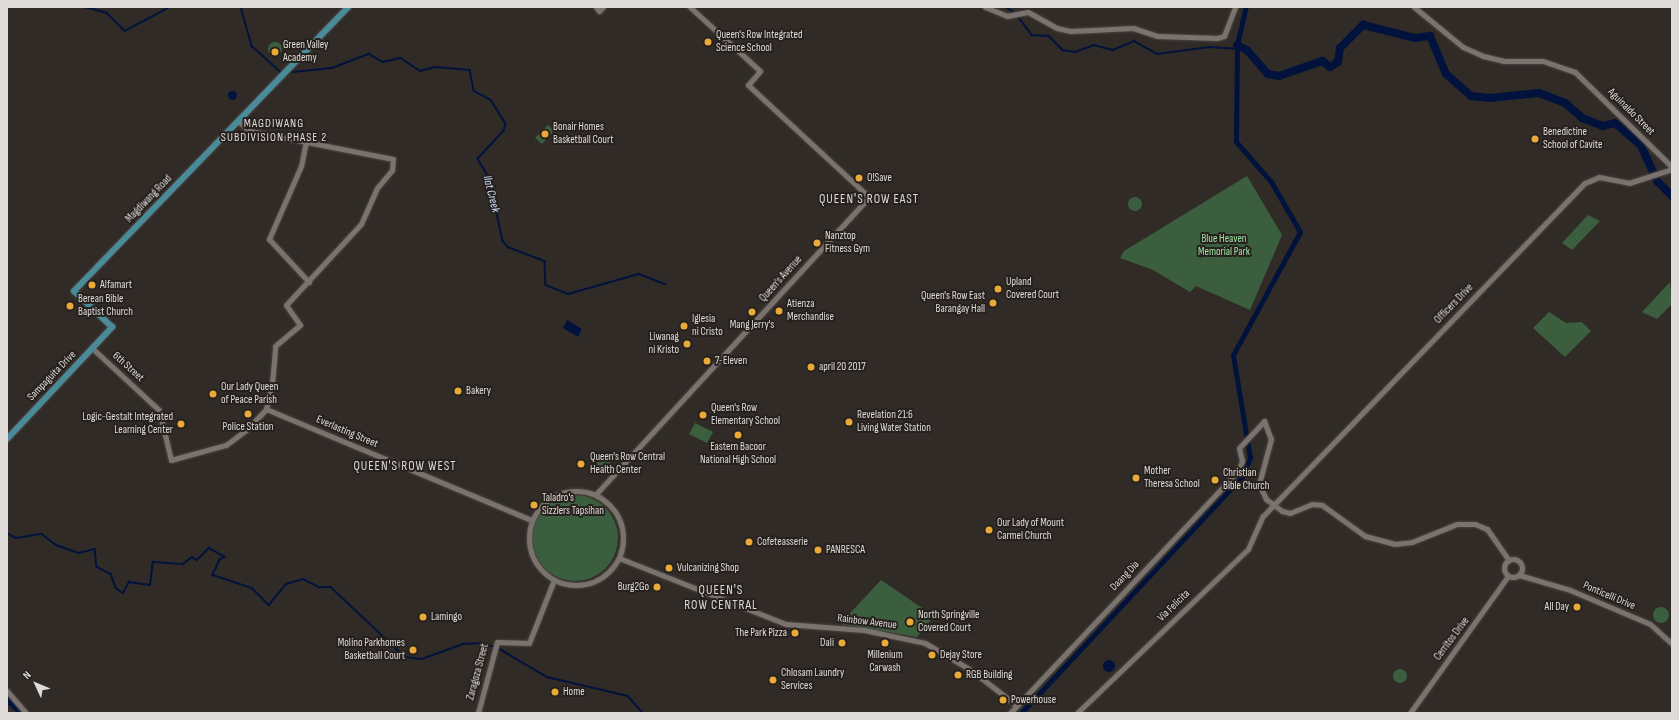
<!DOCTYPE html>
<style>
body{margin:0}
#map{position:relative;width:1679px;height:720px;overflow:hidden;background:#312b27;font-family:"Sofia Sans Condensed",sans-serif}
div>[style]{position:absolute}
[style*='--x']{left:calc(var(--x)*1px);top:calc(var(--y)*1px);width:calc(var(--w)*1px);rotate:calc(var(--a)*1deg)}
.green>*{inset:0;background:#3b5f3e}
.round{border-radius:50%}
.water>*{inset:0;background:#01133c}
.stream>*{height:1.5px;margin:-0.75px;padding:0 0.75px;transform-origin:0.75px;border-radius:0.75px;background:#01133c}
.canal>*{height:4.5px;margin:-2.25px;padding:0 2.25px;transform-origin:2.25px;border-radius:2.25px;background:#01133c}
.river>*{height:8px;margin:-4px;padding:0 4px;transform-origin:4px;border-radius:4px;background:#01133c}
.roads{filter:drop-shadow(0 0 1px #4c4744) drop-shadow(0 0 1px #4c4744)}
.minor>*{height:5px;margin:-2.5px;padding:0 2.5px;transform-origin:2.5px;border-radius:2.5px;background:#79726d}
.minor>.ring{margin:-2.5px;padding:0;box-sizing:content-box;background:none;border:5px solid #79726d;border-radius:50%}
.major>*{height:6px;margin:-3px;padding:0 3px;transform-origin:3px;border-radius:3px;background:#498b99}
.dots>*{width:11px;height:11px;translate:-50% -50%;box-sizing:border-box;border:2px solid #27211e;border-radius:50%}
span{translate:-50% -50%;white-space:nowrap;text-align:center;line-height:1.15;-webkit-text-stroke:4px #27211e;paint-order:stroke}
.poi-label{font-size:11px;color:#dfdbd9}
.left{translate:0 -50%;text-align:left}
.right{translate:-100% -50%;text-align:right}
.street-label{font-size:11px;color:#dfdbd9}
.park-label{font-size:11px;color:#9ce2a2}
.neighbourhood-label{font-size:12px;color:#dfdbd9;letter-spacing:1px}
.water-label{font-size:12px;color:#ccdefb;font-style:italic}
.quarter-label{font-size:13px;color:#dfdbd9;letter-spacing:1px}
.frame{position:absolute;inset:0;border:8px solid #dfdbd9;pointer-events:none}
.north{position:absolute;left:16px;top:664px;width:40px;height:40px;-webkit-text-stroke:3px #27211e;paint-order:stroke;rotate:314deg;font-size:11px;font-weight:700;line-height:16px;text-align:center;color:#dfdbd9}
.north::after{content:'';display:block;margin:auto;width:14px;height:18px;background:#dfdbd9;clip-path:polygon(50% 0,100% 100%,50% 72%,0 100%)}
</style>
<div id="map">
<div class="green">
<i class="round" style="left:268px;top:42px;width:14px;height:14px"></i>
<i style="clip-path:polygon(548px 125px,554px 131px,542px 144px,535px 138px)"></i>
<i style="clip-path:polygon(1247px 176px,1282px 235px,1250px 310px,1196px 286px,1190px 292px,1153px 270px,1120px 258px,1124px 251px)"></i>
<i class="round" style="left:1128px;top:197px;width:14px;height:14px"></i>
<i style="clip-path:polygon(1588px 215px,1600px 221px,1572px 250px,1562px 243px)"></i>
<i style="clip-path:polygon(1670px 282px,1672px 304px,1657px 319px,1642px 312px)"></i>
<i style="clip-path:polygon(1549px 312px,1566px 323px,1582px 322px,1591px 331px,1565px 357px,1533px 328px)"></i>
<i style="clip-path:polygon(695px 423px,713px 432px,707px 443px,689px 434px)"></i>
<i class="round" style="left:597px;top:457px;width:14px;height:14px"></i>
<i class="round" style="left:532px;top:495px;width:86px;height:86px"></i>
<i style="clip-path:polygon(881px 580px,934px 616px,917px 637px,840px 624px)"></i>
<i class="round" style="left:1653px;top:607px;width:16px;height:16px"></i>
<i class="round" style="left:1393px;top:669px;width:14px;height:14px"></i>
</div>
<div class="water">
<i class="round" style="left:227.5px;top:90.5px;width:9px;height:9px"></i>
<i style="clip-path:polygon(567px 320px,582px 329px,578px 337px,563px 328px)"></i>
<i class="round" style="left:1103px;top:660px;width:12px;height:12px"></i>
</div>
<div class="stream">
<i style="--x:85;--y:7;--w:23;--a:15"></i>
<i style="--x:107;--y:13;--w:25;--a:45"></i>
<i style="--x:125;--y:31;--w:51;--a:-28.1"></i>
<i style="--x:241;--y:7;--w:41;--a:74.2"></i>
<i style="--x:252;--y:46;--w:38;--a:42"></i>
<i style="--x:1006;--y:7;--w:9;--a:32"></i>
<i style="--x:1017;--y:15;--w:25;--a:53"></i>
<i style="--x:1032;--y:35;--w:17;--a:3"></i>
<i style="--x:1049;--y:36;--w:20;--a:45"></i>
<i style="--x:1063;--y:50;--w:12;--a:9"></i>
<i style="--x:1075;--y:52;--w:20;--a:-20"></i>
<i style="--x:1094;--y:45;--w:20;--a:15"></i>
<i style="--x:1113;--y:50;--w:23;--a:-23"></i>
<i style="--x:1134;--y:41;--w:26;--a:29"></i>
<i style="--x:1157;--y:54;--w:53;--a:-7.5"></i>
<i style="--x:1210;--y:47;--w:26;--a:4"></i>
<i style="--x:292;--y:72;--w:40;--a:-5.7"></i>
<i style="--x:332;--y:68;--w:40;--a:-21"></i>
<i style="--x:369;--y:54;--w:16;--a:30"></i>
<i style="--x:383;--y:62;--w:18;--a:-13"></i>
<i style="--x:401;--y:58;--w:23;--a:34"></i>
<i style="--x:420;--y:71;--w:16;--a:-15"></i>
<i style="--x:435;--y:67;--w:35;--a:5"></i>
<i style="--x:470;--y:70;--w:21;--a:79"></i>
<i style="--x:474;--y:91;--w:19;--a:28"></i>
<i style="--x:491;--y:100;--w:28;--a:58"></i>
<i style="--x:506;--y:124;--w:7;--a:106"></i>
<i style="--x:504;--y:131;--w:38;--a:133"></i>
<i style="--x:478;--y:159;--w:21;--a:59"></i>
<i style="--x:489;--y:177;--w:66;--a:77.7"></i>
<i style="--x:503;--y:241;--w:8;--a:50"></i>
<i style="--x:508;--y:247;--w:40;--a:21"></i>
<i style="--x:545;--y:261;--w:24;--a:88"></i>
<i style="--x:546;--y:285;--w:24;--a:22"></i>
<i style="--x:568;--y:294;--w:74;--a:-15.7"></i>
<i style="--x:639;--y:274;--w:28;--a:21"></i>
<i style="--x:7;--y:533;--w:10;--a:29"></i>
<i style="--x:16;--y:538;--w:26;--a:-9"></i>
<i style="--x:42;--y:534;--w:18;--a:38"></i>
<i style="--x:56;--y:545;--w:24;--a:19"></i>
<i style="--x:79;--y:553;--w:16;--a:-14"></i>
<i style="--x:95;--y:549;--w:18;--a:84"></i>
<i style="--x:97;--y:567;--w:16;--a:27"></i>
<i style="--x:111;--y:574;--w:15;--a:70"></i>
<i style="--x:116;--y:588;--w:9;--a:36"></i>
<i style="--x:123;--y:593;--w:13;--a:-61"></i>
<i style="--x:129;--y:582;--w:21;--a:8"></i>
<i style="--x:150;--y:585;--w:23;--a:-83"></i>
<i style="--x:153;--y:562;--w:30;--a:4"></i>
<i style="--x:183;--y:564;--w:11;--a:-38"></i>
<i style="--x:192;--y:557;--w:6;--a:31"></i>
<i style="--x:197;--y:560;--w:17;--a:-45"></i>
<i style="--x:209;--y:548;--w:18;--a:29"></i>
<i style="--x:225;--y:557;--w:6;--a:149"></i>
<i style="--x:220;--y:560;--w:17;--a:115"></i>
<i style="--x:213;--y:575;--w:41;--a:18.4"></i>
<i style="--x:252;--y:588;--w:24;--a:45"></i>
<i style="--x:269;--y:605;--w:27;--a:-51"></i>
<i style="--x:286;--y:584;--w:18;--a:-16"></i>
<i style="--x:303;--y:579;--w:18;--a:27"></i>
<i style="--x:319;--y:587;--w:12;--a:0"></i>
<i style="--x:331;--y:587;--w:102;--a:43.4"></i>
<i style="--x:405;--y:657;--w:17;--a:7"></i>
<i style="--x:422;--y:659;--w:44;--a:-20.1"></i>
<i style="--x:463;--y:644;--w:18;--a:-3"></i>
<i style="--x:481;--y:643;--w:18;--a:16"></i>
<i style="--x:498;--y:648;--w:57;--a:30.6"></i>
<i style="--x:547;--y:677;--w:83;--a:13.2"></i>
<i style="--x:628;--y:696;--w:23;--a:49"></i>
</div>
<div class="canal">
<i style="--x:1021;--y:713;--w:323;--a:-46.9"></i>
<i style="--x:1242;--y:477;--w:21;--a:-67"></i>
<i style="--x:1250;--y:458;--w:104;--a:-99.4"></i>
<i style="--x:1233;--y:355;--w:140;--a:-61.4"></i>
<i style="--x:1300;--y:232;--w:58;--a:-120.1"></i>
<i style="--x:1271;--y:182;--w:53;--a:-131.2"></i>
<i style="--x:1236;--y:142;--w:97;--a:-89.4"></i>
<i style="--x:1237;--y:45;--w:39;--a:-77"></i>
</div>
<div class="river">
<i style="--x:1237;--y:45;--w:11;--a:27"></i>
<i style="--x:1247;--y:50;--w:32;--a:49"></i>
<i style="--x:1268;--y:74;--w:11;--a:10"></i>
<i style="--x:1279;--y:76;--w:46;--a:-19.2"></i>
<i style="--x:1322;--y:61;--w:10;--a:37"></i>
<i style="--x:1330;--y:67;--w:9;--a:-32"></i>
<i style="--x:1338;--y:62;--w:14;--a:-82"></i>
<i style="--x:1340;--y:48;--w:33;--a:-45"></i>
<i style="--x:1363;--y:25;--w:54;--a:14"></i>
<i style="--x:1415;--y:38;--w:15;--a:-8"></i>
<i style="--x:1430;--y:36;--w:41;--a:67.2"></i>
<i style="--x:1446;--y:74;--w:33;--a:41"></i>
<i style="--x:1471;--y:96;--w:19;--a:6"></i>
<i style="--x:1490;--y:98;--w:49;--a:-5.8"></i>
<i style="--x:1539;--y:93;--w:28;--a:21"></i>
<i style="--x:1565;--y:103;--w:23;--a:41"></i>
<i style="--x:1582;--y:118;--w:22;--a:21"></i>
<i style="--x:1603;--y:126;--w:12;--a:-14"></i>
<i style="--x:1615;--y:123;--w:35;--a:41"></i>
<i style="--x:1641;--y:146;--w:40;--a:65"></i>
<i style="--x:1658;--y:182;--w:20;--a:45"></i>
<i style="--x:7;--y:698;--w:22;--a:43"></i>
</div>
<div class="roads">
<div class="minor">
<i style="--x:596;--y:7;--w:5;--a:53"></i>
<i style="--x:599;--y:11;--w:6;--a:-45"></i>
<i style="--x:985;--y:7;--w:24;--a:22"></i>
<i style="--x:1007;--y:16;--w:21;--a:-11"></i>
<i style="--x:1028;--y:12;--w:33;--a:29"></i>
<i style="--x:1057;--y:28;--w:13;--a:13"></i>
<i style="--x:1070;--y:31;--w:63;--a:-2.7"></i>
<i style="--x:1133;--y:28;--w:26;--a:18"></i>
<i style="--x:1158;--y:36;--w:59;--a:1.9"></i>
<i style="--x:1217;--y:38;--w:7;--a:-16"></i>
<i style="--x:1224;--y:36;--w:31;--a:-69"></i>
<i style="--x:1414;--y:7;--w:63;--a:39.2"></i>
<i style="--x:1463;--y:47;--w:22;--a:24"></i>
<i style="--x:1483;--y:56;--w:22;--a:13"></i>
<i style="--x:1504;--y:61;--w:39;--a:0"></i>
<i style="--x:1543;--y:61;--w:34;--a:19"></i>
<i style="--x:1575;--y:72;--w:136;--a:44.4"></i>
<i style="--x:306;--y:141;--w:25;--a:101"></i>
<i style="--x:301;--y:166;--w:80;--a:113.7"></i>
<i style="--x:269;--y:239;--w:59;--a:47.1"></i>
<i style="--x:92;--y:348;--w:91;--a:42.8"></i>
<i style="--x:159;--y:410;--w:51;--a:76.5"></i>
<i style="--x:171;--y:460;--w:57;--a:-15.3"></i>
<i style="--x:226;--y:445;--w:25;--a:-37"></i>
<i style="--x:246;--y:430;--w:29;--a:-46"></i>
<i style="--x:266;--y:409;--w:26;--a:-77"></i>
<i style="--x:272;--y:384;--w:38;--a:-85"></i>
<i style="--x:275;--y:346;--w:33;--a:-40"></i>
<i style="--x:300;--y:325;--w:24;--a:-125"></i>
<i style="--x:286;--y:305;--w:110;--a:-47.2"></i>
<i style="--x:361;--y:224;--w:39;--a:-66"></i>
<i style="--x:377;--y:188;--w:23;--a:-50"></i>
<i style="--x:392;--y:170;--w:11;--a:-85"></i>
<i style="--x:393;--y:159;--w:146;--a:-168.9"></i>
<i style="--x:250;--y:131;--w:16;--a:-140"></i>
<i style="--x:266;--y:409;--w:288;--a:22.7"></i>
<i class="ring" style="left:529px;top:491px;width:89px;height:89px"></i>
<i style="--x:596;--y:494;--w:403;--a:-47.4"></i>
<i style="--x:869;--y:197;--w:165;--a:-137.2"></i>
<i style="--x:748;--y:85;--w:18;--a:-49"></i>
<i style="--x:760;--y:71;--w:95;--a:-137.6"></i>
<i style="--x:619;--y:558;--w:180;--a:21.6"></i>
<i style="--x:786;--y:624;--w:78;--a:4.4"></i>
<i style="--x:864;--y:630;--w:62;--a:12"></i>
<i style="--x:925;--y:643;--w:53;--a:30.4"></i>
<i style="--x:971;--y:670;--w:57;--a:37.9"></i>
<i class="ring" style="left:1504px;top:559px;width:13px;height:13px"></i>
<i style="--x:1519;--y:575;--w:53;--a:16.4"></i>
<i style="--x:1570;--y:590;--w:87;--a:23"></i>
<i style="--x:1650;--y:624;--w:30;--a:42"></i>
<i style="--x:7;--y:691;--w:29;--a:49"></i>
<i style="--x:478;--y:713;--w:73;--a:-75"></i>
<i style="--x:497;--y:642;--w:32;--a:2"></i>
<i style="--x:529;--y:643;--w:68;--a:-68.4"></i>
<i style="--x:1010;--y:713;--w:332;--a:-46.7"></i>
<i style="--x:1238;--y:471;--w:11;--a:-68"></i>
<i style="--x:1242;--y:461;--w:13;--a:-103"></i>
<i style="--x:1239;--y:448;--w:37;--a:-47"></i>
<i style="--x:1264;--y:421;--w:19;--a:69"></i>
<i style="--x:1271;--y:439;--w:47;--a:104.9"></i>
<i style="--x:1259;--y:484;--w:17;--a:65"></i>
<i style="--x:1266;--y:499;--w:20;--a:37"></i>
<i style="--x:1282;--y:511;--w:8;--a:14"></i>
<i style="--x:1290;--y:513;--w:24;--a:-22"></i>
<i style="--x:1312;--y:504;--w:10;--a:6"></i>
<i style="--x:1322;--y:505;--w:53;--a:35.8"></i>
<i style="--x:1365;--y:536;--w:30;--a:15"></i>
<i style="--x:1394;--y:544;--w:18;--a:-6"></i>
<i style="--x:1412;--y:542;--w:48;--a:-21.8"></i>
<i style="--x:1457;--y:524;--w:18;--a:0"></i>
<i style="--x:1475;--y:524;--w:13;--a:23"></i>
<i style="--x:1487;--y:529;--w:38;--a:55"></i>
<i style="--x:1077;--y:713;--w:237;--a:-43.8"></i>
<i style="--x:1248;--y:549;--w:36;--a:-66"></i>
<i style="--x:1263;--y:516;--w:463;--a:-46"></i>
<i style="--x:1585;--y:183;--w:15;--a:-23"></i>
<i style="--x:1599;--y:177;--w:31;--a:11"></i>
<i style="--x:1629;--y:183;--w:45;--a:-18"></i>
<i style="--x:1410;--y:713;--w:168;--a:-54.4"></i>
</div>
<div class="major">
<i style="--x:7;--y:439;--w:154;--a:-46.8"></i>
<i style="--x:112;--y:327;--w:52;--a:-136.5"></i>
<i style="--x:74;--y:291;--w:395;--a:-46"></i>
</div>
</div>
<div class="dots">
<i style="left:708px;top:42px;background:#eaaa38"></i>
<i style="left:275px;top:52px;background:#eaaa38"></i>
<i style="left:545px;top:134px;background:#eaaa38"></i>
<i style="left:1535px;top:139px;background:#eaaa38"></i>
<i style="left:859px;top:178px;background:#eaaa38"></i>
<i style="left:817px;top:243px;background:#eaaa38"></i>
<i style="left:92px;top:285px;background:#eaaa38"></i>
<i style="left:998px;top:289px;background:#eaaa38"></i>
<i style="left:993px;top:303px;background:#eaaa38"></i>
<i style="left:70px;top:306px;background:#eaaa38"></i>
<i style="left:779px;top:311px;background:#eaaa38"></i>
<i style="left:752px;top:312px;background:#eaaa38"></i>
<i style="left:684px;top:326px;background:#eaaa38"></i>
<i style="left:687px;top:344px;background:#eaaa38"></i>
<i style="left:707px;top:361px;background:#eaaa38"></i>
<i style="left:811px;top:367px;background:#eaaa38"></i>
<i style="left:458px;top:391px;background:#eaaa38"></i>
<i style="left:213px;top:394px;background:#eaaa38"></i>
<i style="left:248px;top:414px;background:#eaaa38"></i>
<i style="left:703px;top:415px;background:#eaaa38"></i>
<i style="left:849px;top:422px;background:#eaaa38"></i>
<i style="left:181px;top:424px;background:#eaaa38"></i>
<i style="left:738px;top:435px;background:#eaaa38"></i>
<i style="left:581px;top:464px;background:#eaaa38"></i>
<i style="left:1136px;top:478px;background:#eaaa38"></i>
<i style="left:1215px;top:480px;background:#eaaa38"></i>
<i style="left:534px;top:505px;background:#eaaa38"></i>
<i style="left:989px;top:530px;background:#eaaa38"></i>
<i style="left:749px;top:542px;background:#eaaa38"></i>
<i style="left:818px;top:550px;background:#eaaa38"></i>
<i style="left:669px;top:568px;background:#eaaa38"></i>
<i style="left:657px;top:587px;background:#eaaa38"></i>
<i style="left:1577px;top:607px;background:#eaaa38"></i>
<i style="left:423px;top:617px;background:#eaaa38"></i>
<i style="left:910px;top:622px;background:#eaaa38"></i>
<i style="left:795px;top:633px;background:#eaaa38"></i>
<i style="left:842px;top:643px;background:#eaaa38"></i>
<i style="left:885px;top:643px;background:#eaaa38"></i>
<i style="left:413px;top:650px;background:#eaaa38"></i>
<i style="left:932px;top:655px;background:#eaaa38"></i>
<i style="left:958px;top:675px;background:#eaaa38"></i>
<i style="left:773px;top:680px;background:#eaaa38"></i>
<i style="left:555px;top:692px;background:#eaaa38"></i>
<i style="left:1003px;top:700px;background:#eaaa38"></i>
</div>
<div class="poi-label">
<span class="left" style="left:716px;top:42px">Queen's Row Integrated<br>Science School</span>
<span class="left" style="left:283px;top:52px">Green Valley<br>Academy</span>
<span class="left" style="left:553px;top:134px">Bonair Homes<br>Basketball Court</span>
<span class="left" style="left:1543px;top:139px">Benedictine<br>School of Cavite</span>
<span class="left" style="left:867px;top:178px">O!Save</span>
<span class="left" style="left:825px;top:243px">Nanztop<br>Fitness Gym</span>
<span class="left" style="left:1006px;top:289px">Upland<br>Covered Court</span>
<span class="left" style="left:100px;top:285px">Alfamart</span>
<span class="right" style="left:985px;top:303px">Queen's Row East<br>Barangay Hall</span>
<span class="left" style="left:78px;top:306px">Berean Bible<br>Baptist Church</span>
<span class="left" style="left:787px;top:311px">Atienza<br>Merchandise</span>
<span class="left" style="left:692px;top:326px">Iglesia<br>ni Cristo</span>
<span style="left:752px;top:325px">Mang Jerry's</span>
<span class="right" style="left:679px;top:344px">Liwanag<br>ni Kristo</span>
<span class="left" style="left:715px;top:361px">7-Eleven</span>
<span class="left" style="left:819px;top:367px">april 20 2017</span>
<span class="left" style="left:221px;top:394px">Our Lady Queen<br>of Peace Parish</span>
<span class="left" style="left:466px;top:391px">Bakery</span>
<span class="left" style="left:711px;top:415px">Queen's Row<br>Elementary School</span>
<span class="left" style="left:857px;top:422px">Revelation 21:6<br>Living Water Station</span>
<span class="right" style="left:173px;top:424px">Logic-Gestalt Integrated<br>Learning Center</span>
<span style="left:248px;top:427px">Police Station</span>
<span style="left:738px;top:454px">Eastern Bacoor<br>National High School</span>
<span class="left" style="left:590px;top:464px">Queen's Row Central<br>Health Center</span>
<span class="left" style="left:1144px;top:478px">Mother<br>Theresa School</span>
<span class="left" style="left:1223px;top:480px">Christian<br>Bible Church</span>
<span class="left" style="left:542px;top:505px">Taladro's<br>Sizzlers Tapsihan</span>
<span class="left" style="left:997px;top:530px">Our Lady of Mount<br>Carmel Church</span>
<span class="left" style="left:757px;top:542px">Cofeteasserie</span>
<span class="left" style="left:826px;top:550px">PANRESCA</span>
<span class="left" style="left:677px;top:568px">Vulcanizing Shop</span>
<span class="right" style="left:649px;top:587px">Burg2Go</span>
<span class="right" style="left:1569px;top:607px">All Day</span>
<span class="left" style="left:918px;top:622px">North Springville<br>Covered Court</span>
<span class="left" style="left:431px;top:617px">Lamingo</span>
<span class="right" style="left:787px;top:633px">The Park Pizza</span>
<span class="right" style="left:834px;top:643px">Dali</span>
<span class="right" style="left:405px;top:650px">Molino Parkhomes<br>Basketball Court</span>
<span class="left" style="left:940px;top:655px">Dejay Store</span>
<span style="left:885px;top:662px">Millenium<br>Carwash</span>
<span class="left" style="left:781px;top:680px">Chlosam Laundry<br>Services</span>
<span class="left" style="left:966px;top:675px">RGB Building</span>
<span class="left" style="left:563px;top:692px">Home</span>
<span class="left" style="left:1011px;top:700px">Powerhouse</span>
</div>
<div class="street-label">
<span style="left:1631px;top:112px;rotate:45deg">Aguinaldo Street</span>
<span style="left:149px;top:199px;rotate:-46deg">Magdiwang Road</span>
<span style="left:781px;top:279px;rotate:-48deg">Queen's Avenue</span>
<span style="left:1454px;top:304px;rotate:-46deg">Officers Drive</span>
<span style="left:128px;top:367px;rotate:42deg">6th Street</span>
<span style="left:52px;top:376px;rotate:-46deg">Sampaguita Drive</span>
<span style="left:347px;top:432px;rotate:23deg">Everlasting Street</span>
<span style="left:1125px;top:576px;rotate:-46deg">Daang Dia</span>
<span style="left:1609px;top:596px;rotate:23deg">Ponticelli Drive</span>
<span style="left:1174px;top:606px;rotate:-44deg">Via Felicita</span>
<span style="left:867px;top:622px;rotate:7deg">Rainbow Avenue</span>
<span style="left:1452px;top:639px;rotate:-53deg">Cerritos Drive</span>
<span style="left:478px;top:672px;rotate:-75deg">Zaragoza Street</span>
</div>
<div class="park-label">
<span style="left:1224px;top:246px">Blue Heaven<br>Memorial Park</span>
</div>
<div class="neighbourhood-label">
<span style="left:274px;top:131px">MAGDIWANG<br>SUBDIVISION PHASE 2</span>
</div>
<div class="water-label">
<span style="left:491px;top:194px;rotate:76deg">Ilat Creek</span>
</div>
<div class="quarter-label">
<span style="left:869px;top:199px">QUEEN'S ROW EAST</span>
<span style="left:405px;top:466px">QUEEN'S ROW WEST</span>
<span style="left:721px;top:598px">QUEEN'S<br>ROW CENTRAL</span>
</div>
<div class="frame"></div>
<div class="north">N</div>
</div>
